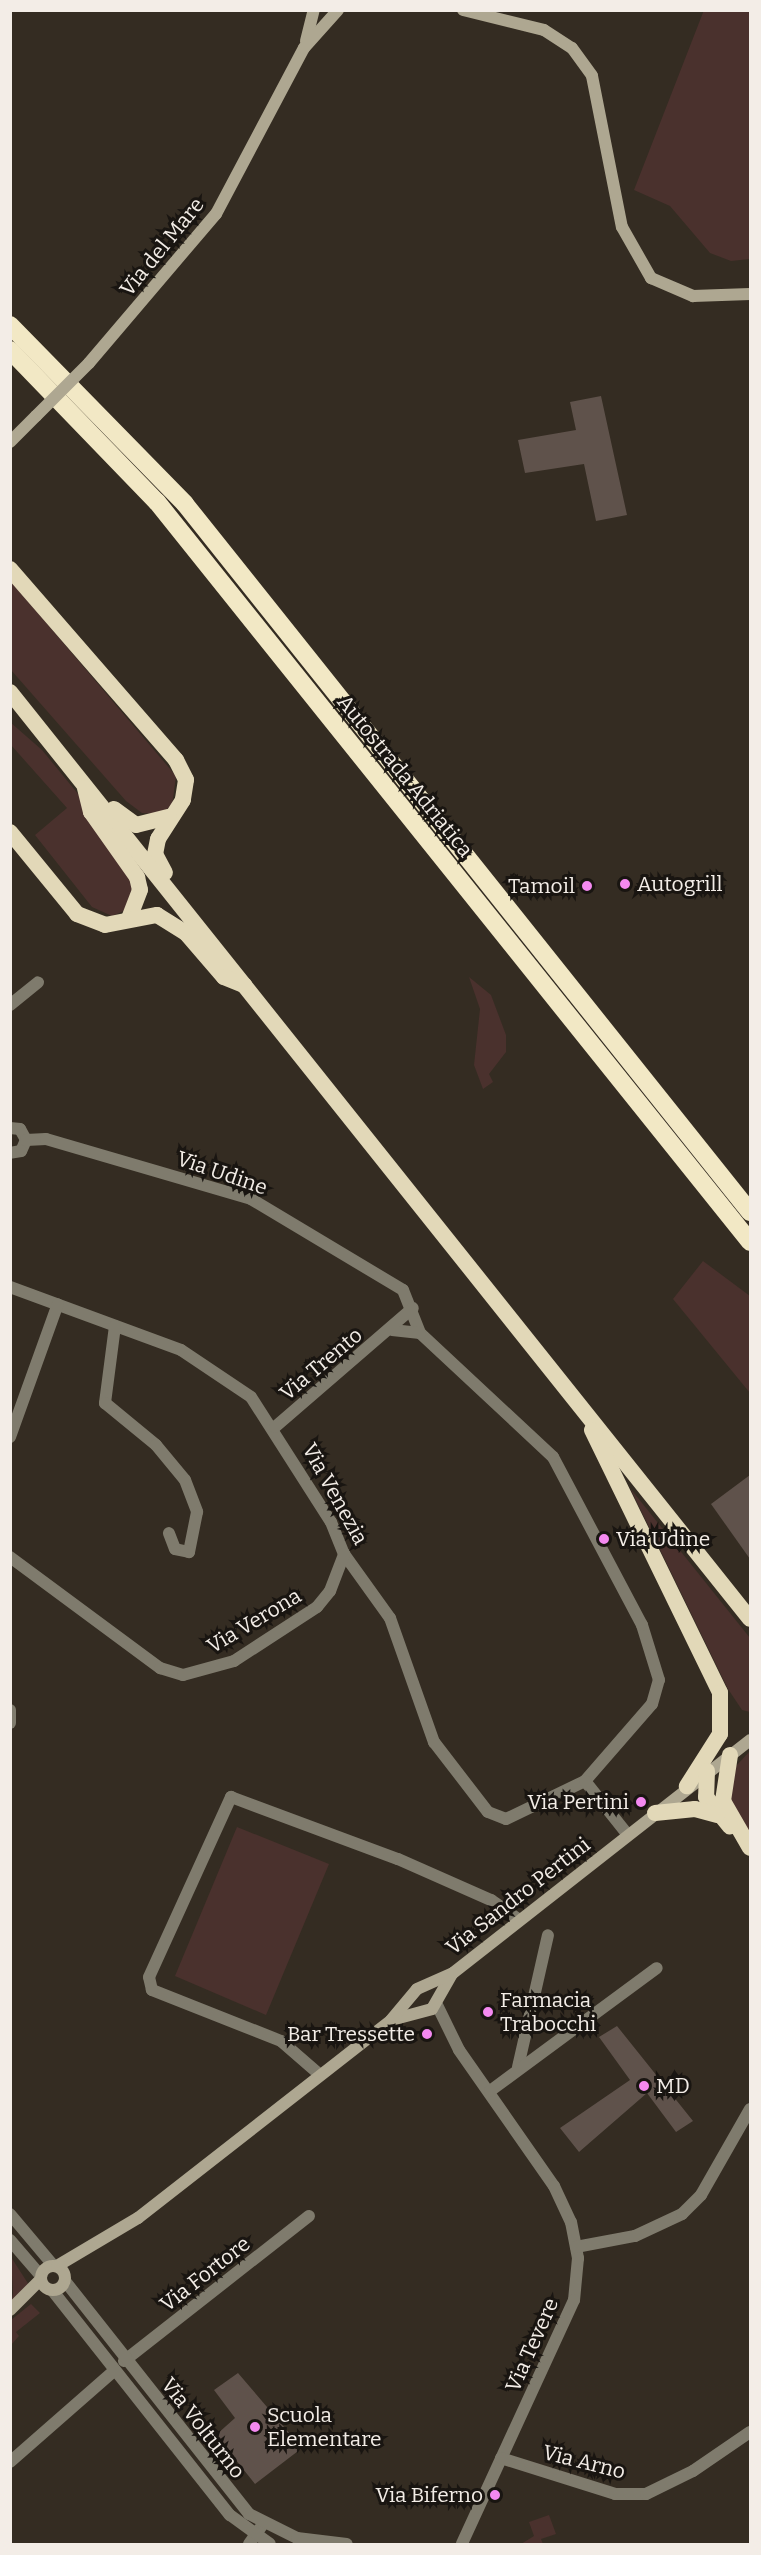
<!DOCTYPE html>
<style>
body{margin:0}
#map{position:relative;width:761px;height:2555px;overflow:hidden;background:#342c22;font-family:Bitter,serif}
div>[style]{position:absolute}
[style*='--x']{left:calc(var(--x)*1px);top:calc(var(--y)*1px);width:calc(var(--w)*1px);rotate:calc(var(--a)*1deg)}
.green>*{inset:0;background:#4a312d}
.building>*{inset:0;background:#5f524b}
.minor>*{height:12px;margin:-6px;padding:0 6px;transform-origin:6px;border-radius:6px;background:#7f7b6d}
.tertiary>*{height:12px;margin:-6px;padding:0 6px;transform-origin:6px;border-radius:6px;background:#7f7b6d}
.secondary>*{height:12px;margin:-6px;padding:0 6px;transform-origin:6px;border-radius:6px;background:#aea791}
.secondary>.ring{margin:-6px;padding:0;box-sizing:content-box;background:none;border:12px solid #aea791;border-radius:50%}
.trunk>*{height:16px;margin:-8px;padding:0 8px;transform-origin:8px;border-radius:8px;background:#e2d8b8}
.motorway>*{height:18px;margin:-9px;padding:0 9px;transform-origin:9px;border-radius:9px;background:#f2e8c5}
.secondary-bridge>*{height:12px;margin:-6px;padding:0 6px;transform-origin:6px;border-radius:6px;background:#aea791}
.dots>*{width:16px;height:16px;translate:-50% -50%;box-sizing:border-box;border:3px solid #191511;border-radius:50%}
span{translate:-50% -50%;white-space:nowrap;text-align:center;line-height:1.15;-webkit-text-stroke:6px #191511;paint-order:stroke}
.street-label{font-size:21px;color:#f3ede7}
.poi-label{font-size:21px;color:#f3ede7}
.left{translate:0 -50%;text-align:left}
.right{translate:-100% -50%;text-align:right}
.frame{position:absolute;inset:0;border:12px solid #f3ede7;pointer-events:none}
</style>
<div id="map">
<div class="green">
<i style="clip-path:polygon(704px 10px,750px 11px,750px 259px,731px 261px,710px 253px,670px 206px,634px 190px)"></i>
<i style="clip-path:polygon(10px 580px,176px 776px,172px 806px,158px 814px,142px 813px,126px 801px,11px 670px)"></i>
<i style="clip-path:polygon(10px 722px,42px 750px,83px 800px,135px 882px,124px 911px,112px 916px,92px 907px,35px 835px,67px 808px,11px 745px)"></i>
<i style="clip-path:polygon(469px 977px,491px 995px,506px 1035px,506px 1052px,489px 1074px,493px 1082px,483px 1089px,474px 1065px,480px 1009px)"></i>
<i style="clip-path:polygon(703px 1261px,750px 1296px,750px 1393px,673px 1299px)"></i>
<i style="clip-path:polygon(630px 1488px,750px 1638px,750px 1712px,742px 1710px,728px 1689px)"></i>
<i style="clip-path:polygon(750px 1751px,750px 1832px,730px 1800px,736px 1766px)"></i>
<i style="clip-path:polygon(237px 1827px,329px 1864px,266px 2015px,175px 1976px)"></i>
<i style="clip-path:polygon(11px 2257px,29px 2285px,11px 2304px,13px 2293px)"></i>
<i style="clip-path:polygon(31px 2304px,40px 2313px,16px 2332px,19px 2336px,11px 2345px,11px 2320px)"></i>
<i style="clip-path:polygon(549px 2515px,556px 2534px,541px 2539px,543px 2544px,521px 2544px,534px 2536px,529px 2522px)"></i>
</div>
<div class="building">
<i style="clip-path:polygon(601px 396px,627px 515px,596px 521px,584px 464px,525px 473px,518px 440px,576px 430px,570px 402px)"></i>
<i style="clip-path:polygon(750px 1475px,750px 1559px,711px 1504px)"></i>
<i style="clip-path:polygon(617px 2026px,693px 2121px,676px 2132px,647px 2093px,579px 2152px,560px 2128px,630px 2080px,599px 2037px)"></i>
<i style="clip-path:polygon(238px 2373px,302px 2448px,255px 2484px,216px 2435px,235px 2418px,214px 2390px)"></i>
</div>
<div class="minor">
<i style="--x:10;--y:1005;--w:36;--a:-39"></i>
<i style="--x:10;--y:1128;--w:10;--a:6"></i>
<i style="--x:20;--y:1129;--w:13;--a:61"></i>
<i style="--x:26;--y:1140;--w:12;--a:114"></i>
<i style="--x:21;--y:1151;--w:11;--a:170"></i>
<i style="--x:26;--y:1140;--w:20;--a:-3"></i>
<i style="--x:46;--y:1139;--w:214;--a:16.3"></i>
<i style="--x:251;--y:1199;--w:177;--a:30.9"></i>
<i style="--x:403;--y:1290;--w:46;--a:68.4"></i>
<i style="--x:10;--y:1287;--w:182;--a:20.2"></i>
<i style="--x:181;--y:1350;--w:84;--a:33.9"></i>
<i style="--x:251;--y:1397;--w:148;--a:57.4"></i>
<i style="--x:331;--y:1522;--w:35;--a:68"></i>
<i style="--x:344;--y:1554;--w:79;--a:54.3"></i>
<i style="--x:390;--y:1618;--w:132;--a:70.5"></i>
<i style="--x:434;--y:1742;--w:88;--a:52.4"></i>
<i style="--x:488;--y:1812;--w:19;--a:21"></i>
<i style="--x:506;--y:1819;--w:88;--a:-25.7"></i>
<i style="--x:585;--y:1781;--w:102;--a:-49"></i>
<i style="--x:652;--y:1704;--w:25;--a:-74"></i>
<i style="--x:659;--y:1680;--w:58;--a:-107.2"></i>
<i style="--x:642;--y:1625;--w:190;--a:-117.9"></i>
<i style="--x:553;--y:1457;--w:182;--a:-137"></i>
<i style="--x:420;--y:1333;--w:28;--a:-174"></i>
<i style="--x:115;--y:1326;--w:78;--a:97.4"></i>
<i style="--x:105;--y:1403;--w:66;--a:39.5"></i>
<i style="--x:156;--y:1445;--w:45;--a:50.4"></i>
<i style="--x:185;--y:1480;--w:34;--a:69"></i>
<i style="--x:197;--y:1512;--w:41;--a:101.3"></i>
<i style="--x:189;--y:1552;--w:14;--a:-168"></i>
<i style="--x:175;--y:1549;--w:17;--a:-111"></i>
<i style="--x:275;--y:1427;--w:182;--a:-40.8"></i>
<i style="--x:10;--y:1437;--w:141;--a:-70.2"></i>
<i style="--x:10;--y:1557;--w:187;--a:36.5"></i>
<i style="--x:160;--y:1668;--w:24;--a:17"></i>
<i style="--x:183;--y:1675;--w:53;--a:-15.4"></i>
<i style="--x:234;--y:1661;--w:99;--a:-33"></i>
<i style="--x:317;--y:1607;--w:21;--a:-51"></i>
<i style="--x:330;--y:1591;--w:40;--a:-69"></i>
<i style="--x:10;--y:1710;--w:13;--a:90"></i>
<i style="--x:585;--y:1781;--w:69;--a:51.5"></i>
<i style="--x:436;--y:2003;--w:52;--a:63.9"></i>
<i style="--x:459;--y:2050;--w:166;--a:55.1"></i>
<i style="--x:554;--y:2186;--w:40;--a:65"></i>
<i style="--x:571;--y:2222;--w:37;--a:79"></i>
<i style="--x:578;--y:2258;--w:42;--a:95.4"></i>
<i style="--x:574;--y:2300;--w:268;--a:114.7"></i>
<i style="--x:518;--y:2067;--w:135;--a:-77.2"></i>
<i style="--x:319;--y:2074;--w:50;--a:-139"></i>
<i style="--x:281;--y:2041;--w:139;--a:-158.4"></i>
<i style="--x:152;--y:1990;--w:13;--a:-103"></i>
<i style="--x:149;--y:1977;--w:198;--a:-65.5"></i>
<i style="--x:231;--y:1797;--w:178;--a:20.4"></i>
<i style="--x:398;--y:1859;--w:102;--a:23.8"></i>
<i style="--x:491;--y:1900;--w:35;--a:35"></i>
<i style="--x:490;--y:2091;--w:207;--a:-36.4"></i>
<i style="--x:576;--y:2247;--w:60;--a:-10.6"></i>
<i style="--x:635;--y:2236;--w:52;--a:-25.1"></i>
<i style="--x:682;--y:2214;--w:27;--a:-45"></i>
<i style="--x:701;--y:2195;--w:99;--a:-60.3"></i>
<i style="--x:124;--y:2361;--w:235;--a:-38.1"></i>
<i style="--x:501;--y:2458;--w:120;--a:17.5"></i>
<i style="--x:615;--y:2494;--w:31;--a:0"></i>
<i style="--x:646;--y:2494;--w:52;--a:-26.1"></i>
<i style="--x:693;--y:2471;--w:69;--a:-34.4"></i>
<i style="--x:10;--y:2462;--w:138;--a:-41.2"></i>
<i style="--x:249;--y:2544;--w:24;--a:-55"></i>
</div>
<div class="tertiary">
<i style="--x:10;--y:2214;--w:67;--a:49.9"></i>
<i style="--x:10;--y:2240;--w:48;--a:49.3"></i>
<i style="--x:65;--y:2281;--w:297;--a:51.7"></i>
<i style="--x:249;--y:2514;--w:54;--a:26.6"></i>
<i style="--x:297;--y:2538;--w:50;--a:6.8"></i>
<i style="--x:52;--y:2290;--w:287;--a:51.7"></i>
<i style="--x:230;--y:2515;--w:49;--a:35.9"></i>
</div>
<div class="secondary">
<i style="--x:463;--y:10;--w:83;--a:13.9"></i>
<i style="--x:544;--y:30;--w:33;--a:33"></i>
<i style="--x:572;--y:48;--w:34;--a:54"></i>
<i style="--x:592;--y:76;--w:154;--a:78.8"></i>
<i style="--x:622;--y:227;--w:59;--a:60.4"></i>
<i style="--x:651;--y:278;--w:46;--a:23.2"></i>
<i style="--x:693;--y:296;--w:57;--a:-2"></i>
<i style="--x:306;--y:41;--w:32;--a:-76"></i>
<i style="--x:89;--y:363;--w:196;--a:-49.6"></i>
<i style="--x:216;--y:214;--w:188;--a:-62.1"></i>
<i style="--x:304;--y:48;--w:51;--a:-48.2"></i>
<i style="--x:10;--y:442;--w:37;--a:-45"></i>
<i style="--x:395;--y:2019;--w:38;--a:-15"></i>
<i style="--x:432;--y:2009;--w:40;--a:-60.3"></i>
<i class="ring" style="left:41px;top:2266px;width:12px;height:12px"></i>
<i style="--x:57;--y:2266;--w:94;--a:-30.7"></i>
<i style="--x:138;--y:2218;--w:321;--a:-38"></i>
<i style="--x:391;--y:2020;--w:40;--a:-50"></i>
<i style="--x:417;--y:1989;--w:39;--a:-24"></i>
<i style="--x:453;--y:1973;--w:377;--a:-38.1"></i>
<i style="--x:10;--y:2310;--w:44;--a:-45"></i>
</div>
<div class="trunk">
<i style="--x:10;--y:569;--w:253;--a:49"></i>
<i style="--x:176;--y:760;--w:22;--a:63"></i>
<i style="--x:186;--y:780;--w:20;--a:99"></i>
<i style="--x:183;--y:800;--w:46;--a:122.7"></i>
<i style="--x:158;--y:839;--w:15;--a:101"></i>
<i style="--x:155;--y:854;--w:21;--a:62"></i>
<i style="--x:10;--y:692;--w:1186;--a:51.4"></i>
<i style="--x:85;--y:788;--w:25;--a:76"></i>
<i style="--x:91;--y:812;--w:80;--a:54.7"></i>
<i style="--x:137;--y:877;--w:13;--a:77"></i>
<i style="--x:140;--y:890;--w:31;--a:111"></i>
<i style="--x:114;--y:809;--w:27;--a:36"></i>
<i style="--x:136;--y:825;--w:34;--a:-14"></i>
<i style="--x:10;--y:832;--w:106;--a:50.7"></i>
<i style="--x:77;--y:914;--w:30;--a:21"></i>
<i style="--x:105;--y:925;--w:53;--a:-10.9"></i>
<i style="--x:157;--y:915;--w:34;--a:32"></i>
<i style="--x:186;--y:933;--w:58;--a:49.2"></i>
<i style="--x:224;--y:977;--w:22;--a:22"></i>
<i style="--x:592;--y:1430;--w:292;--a:64"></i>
<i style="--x:720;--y:1693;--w:41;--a:90"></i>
<i style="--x:720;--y:1734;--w:62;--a:122.4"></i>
<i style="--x:730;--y:1755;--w:47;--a:98.7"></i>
<i style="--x:723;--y:1801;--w:54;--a:60.1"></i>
<i style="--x:707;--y:1771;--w:26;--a:92"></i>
<i style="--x:706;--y:1797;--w:38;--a:51"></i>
<i style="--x:655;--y:1813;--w:40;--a:-5.7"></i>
<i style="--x:695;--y:1809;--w:23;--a:15"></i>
</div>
<div class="motorway">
<i style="--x:10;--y:325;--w:250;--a:45.6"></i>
<i style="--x:185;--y:504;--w:906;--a:51.41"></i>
<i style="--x:10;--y:350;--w:211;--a:46"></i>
<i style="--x:157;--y:502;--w:948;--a:51.29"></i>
</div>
<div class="secondary-bridge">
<i style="--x:36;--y:416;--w:75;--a:-45"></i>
</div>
<div class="dots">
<i style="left:625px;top:884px;background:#f489f0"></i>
<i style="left:587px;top:886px;background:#f489f0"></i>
<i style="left:604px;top:1539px;background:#f489f0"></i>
<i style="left:641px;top:1802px;background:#f489f0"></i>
<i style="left:488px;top:2012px;background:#f489f0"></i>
<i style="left:427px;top:2034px;background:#f489f0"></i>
<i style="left:644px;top:2086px;background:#f489f0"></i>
<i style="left:255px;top:2427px;background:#f489f0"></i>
<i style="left:495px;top:2495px;background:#f489f0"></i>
</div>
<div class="street-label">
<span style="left:162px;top:247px;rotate:-51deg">Via del Mare</span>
<span style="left:405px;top:776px;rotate:51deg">Autostrada Adriatica</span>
<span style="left:222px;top:1173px;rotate:19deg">Via Udine</span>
<span style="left:321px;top:1364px;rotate:-40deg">Via Trento</span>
<span style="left:335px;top:1494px;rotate:61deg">Via Venezia</span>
<span style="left:254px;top:1621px;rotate:-31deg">Via Verona</span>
<span style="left:518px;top:1896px;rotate:-38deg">Via Sandro Pertini</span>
<span style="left:205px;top:2274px;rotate:-38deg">Via Fortore</span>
<span style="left:532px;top:2345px;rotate:-66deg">Via Tevere</span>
<span style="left:203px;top:2428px;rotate:52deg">Via Volturno</span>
<span style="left:584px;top:2462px;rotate:14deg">Via Arno</span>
</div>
<div class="poi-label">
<span class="left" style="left:637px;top:884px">Autogrill</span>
<span class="right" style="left:575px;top:886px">Tamoil</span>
<span class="left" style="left:616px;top:1539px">Via Udine</span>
<span class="right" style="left:629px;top:1802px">Via Pertini</span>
<span class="left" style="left:500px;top:2012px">Farmacia<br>Trabocchi</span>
<span class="right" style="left:415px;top:2034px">Bar Tressette</span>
<span class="left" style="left:656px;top:2086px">MD</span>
<span class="left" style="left:267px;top:2427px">Scuola<br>Elementare</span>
<span class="right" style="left:483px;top:2495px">Via Biferno</span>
</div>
<div class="frame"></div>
</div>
